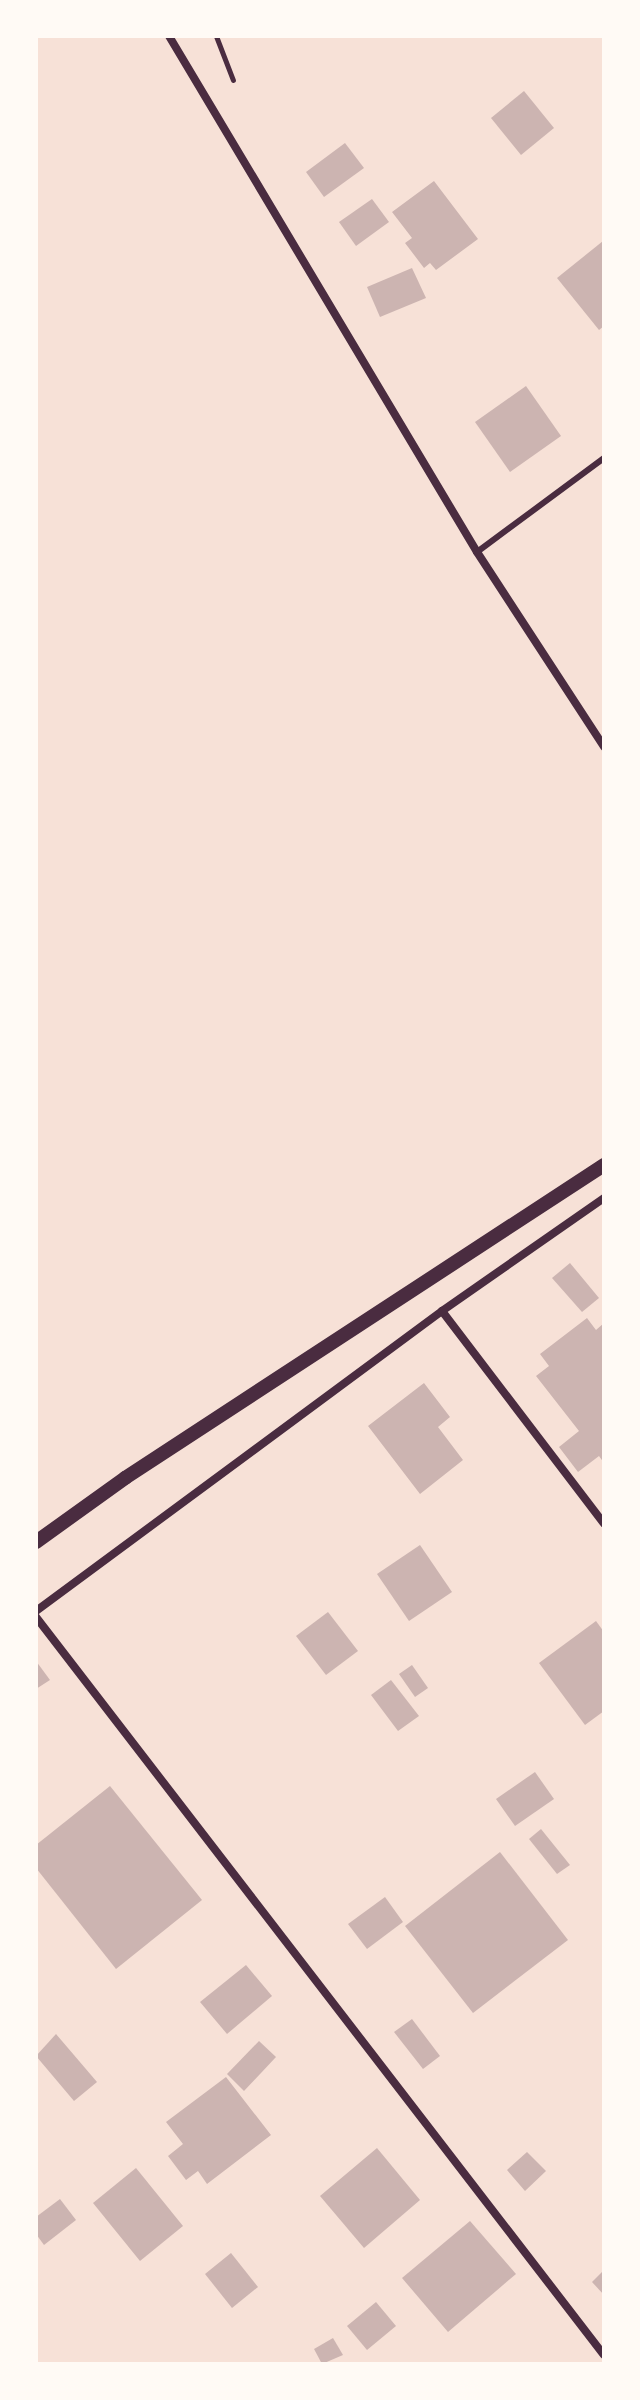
<!DOCTYPE html>
<style>
body{margin:0}
#map{position:relative;width:640px;height:2400px;overflow:hidden;background:#f7e1d7;font-family:Raleway,sans-serif}
div>[style]{position:absolute}
[style*='--x']{left:calc(var(--x)*1px);top:calc(var(--y)*1px);width:calc(var(--w)*1px);rotate:calc(var(--a)*1deg)}
.building>*{inset:0;background:#ccb4b1}
.path>*{height:5px;margin:-2.5px;padding:0 2.5px;transform-origin:2.5px;border-radius:2.5px;background:#4a2c40}
.service>*{height:6px;margin:-3px;padding:0 3px;transform-origin:3px;border-radius:3px;background:#4a2c40}
.minor>*{height:8px;margin:-4px;padding:0 4px;transform-origin:4px;border-radius:4px;background:#4a2c40}
.tertiary>*{height:14px;margin:-7px;padding:0 7px;transform-origin:7px;border-radius:7px;background:#4a2c40}
span{translate:-50% -50%;white-space:nowrap;text-align:center;line-height:1.15;-webkit-text-stroke:7px #fffaf5;paint-order:stroke}
.frame{position:absolute;inset:0;border:38px solid #fffaf5;pointer-events:none}
</style>
<div id="map">
<div class="building">
<i style="clip-path:polygon(524px 91px,554px 128px,521px 155px,491px 118px)"></i>
<i style="clip-path:polygon(345px 143px,364px 168px,324px 197px,306px 172px)"></i>
<i style="clip-path:polygon(434px 181px,478px 239px,436px 270px,430px 263px,424px 268px,405px 243px,412px 238px,392px 212px)"></i>
<i style="clip-path:polygon(372px 199px,389px 222px,356px 246px,339px 222px)"></i>
<i style="clip-path:polygon(603px 241px,604px 326px,599px 330px,557px 278px)"></i>
<i style="clip-path:polygon(412px 268px,426px 298px,380px 317px,367px 287px)"></i>
<i style="clip-path:polygon(526px 386px,561px 436px,510px 472px,475px 422px)"></i>
<i style="clip-path:polygon(570px 1263px,599px 1298px,582px 1312px,552px 1278px)"></i>
<i style="clip-path:polygon(587px 1318px,596px 1330px,604px 1323px,604px 1463px,599px 1456px,578px 1472px,559px 1447px,579px 1431px,536px 1376px,549px 1366px,540px 1354px)"></i>
<i style="clip-path:polygon(424px 1383px,450px 1417px,438px 1427px,463px 1460px,420px 1494px,368px 1426px)"></i>
<i style="clip-path:polygon(420px 1545px,452px 1592px,409px 1621px,377px 1574px)"></i>
<i style="clip-path:polygon(328px 1612px,358px 1651px,326px 1675px,296px 1636px)"></i>
<i style="clip-path:polygon(596px 1621px,604px 1632px,604px 1711px,585px 1725px,539px 1663px)"></i>
<i style="clip-path:polygon(36px 1661px,50px 1680px,36px 1689px)"></i>
<i style="clip-path:polygon(412px 1665px,428px 1688px,415px 1697px,399px 1674px)"></i>
<i style="clip-path:polygon(391px 1680px,419px 1716px,398px 1731px,371px 1695px)"></i>
<i style="clip-path:polygon(535px 1772px,554px 1799px,515px 1826px,496px 1799px)"></i>
<i style="clip-path:polygon(110px 1786px,202px 1900px,116px 1969px,36px 1868px,36px 1845px)"></i>
<i style="clip-path:polygon(541px 1829px,570px 1865px,557px 1874px,529px 1839px)"></i>
<i style="clip-path:polygon(500px 1852px,568px 1940px,473px 2013px,405px 1926px)"></i>
<i style="clip-path:polygon(385px 1897px,403px 1922px,367px 1949px,348px 1924px)"></i>
<i style="clip-path:polygon(246px 1965px,272px 1996px,227px 2034px,200px 2002px)"></i>
<i style="clip-path:polygon(412px 2019px,440px 2056px,423px 2069px,394px 2032px)"></i>
<i style="clip-path:polygon(56px 2034px,97px 2082px,74px 2101px,36px 2056px)"></i>
<i style="clip-path:polygon(259px 2041px,276px 2057px,244px 2091px,227px 2074px)"></i>
<i style="clip-path:polygon(226px 2077px,271px 2135px,207px 2184px,198px 2171px,186px 2180px,168px 2156px,183px 2144px,166px 2122px)"></i>
<i style="clip-path:polygon(377px 2148px,420px 2200px,364px 2248px,320px 2196px)"></i>
<i style="clip-path:polygon(527px 2152px,546px 2171px,525px 2191px,507px 2170px)"></i>
<i style="clip-path:polygon(136px 2168px,183px 2226px,140px 2261px,93px 2203px)"></i>
<i style="clip-path:polygon(60px 2199px,76px 2220px,44px 2245px,36px 2234px,36px 2217px)"></i>
<i style="clip-path:polygon(470px 2221px,516px 2274px,448px 2332px,402px 2278px)"></i>
<i style="clip-path:polygon(231px 2253px,258px 2287px,232px 2308px,205px 2274px)"></i>
<i style="clip-path:polygon(604px 2270px,604px 2295px,592px 2282px)"></i>
<i style="clip-path:polygon(376px 2302px,396px 2326px,367px 2350px,347px 2326px)"></i>
<i style="clip-path:polygon(333px 2338px,343px 2355px,322px 2364px,314px 2349px)"></i>
</div>
<div class="path">
<i style="--x:216;--y:36;--w:47;--a:68.9"></i>
</div>
<div class="service">
<i style="--x:477;--y:552;--w:158;--a:-36.5"></i>
</div>
<div class="minor">
<i style="--x:169;--y:36;--w:601;--a:59.17"></i>
<i style="--x:477;--y:552;--w:233;--a:56.9"></i>
<i style="--x:442;--y:1311;--w:268;--a:52.7"></i>
<i style="--x:36;--y:1611;--w:505;--a:-36.46"></i>
<i style="--x:442;--y:1311;--w:198;--a:-34.9"></i>
<i style="--x:36;--y:1617;--w:931;--a:52.42"></i>
</div>
<div class="tertiary">
<i style="--x:36;--y:1542;--w:110;--a:-35.7"></i>
<i style="--x:125;--y:1478;--w:572;--a:-33.16"></i>
</div>
<div class="frame"></div>
</div>
